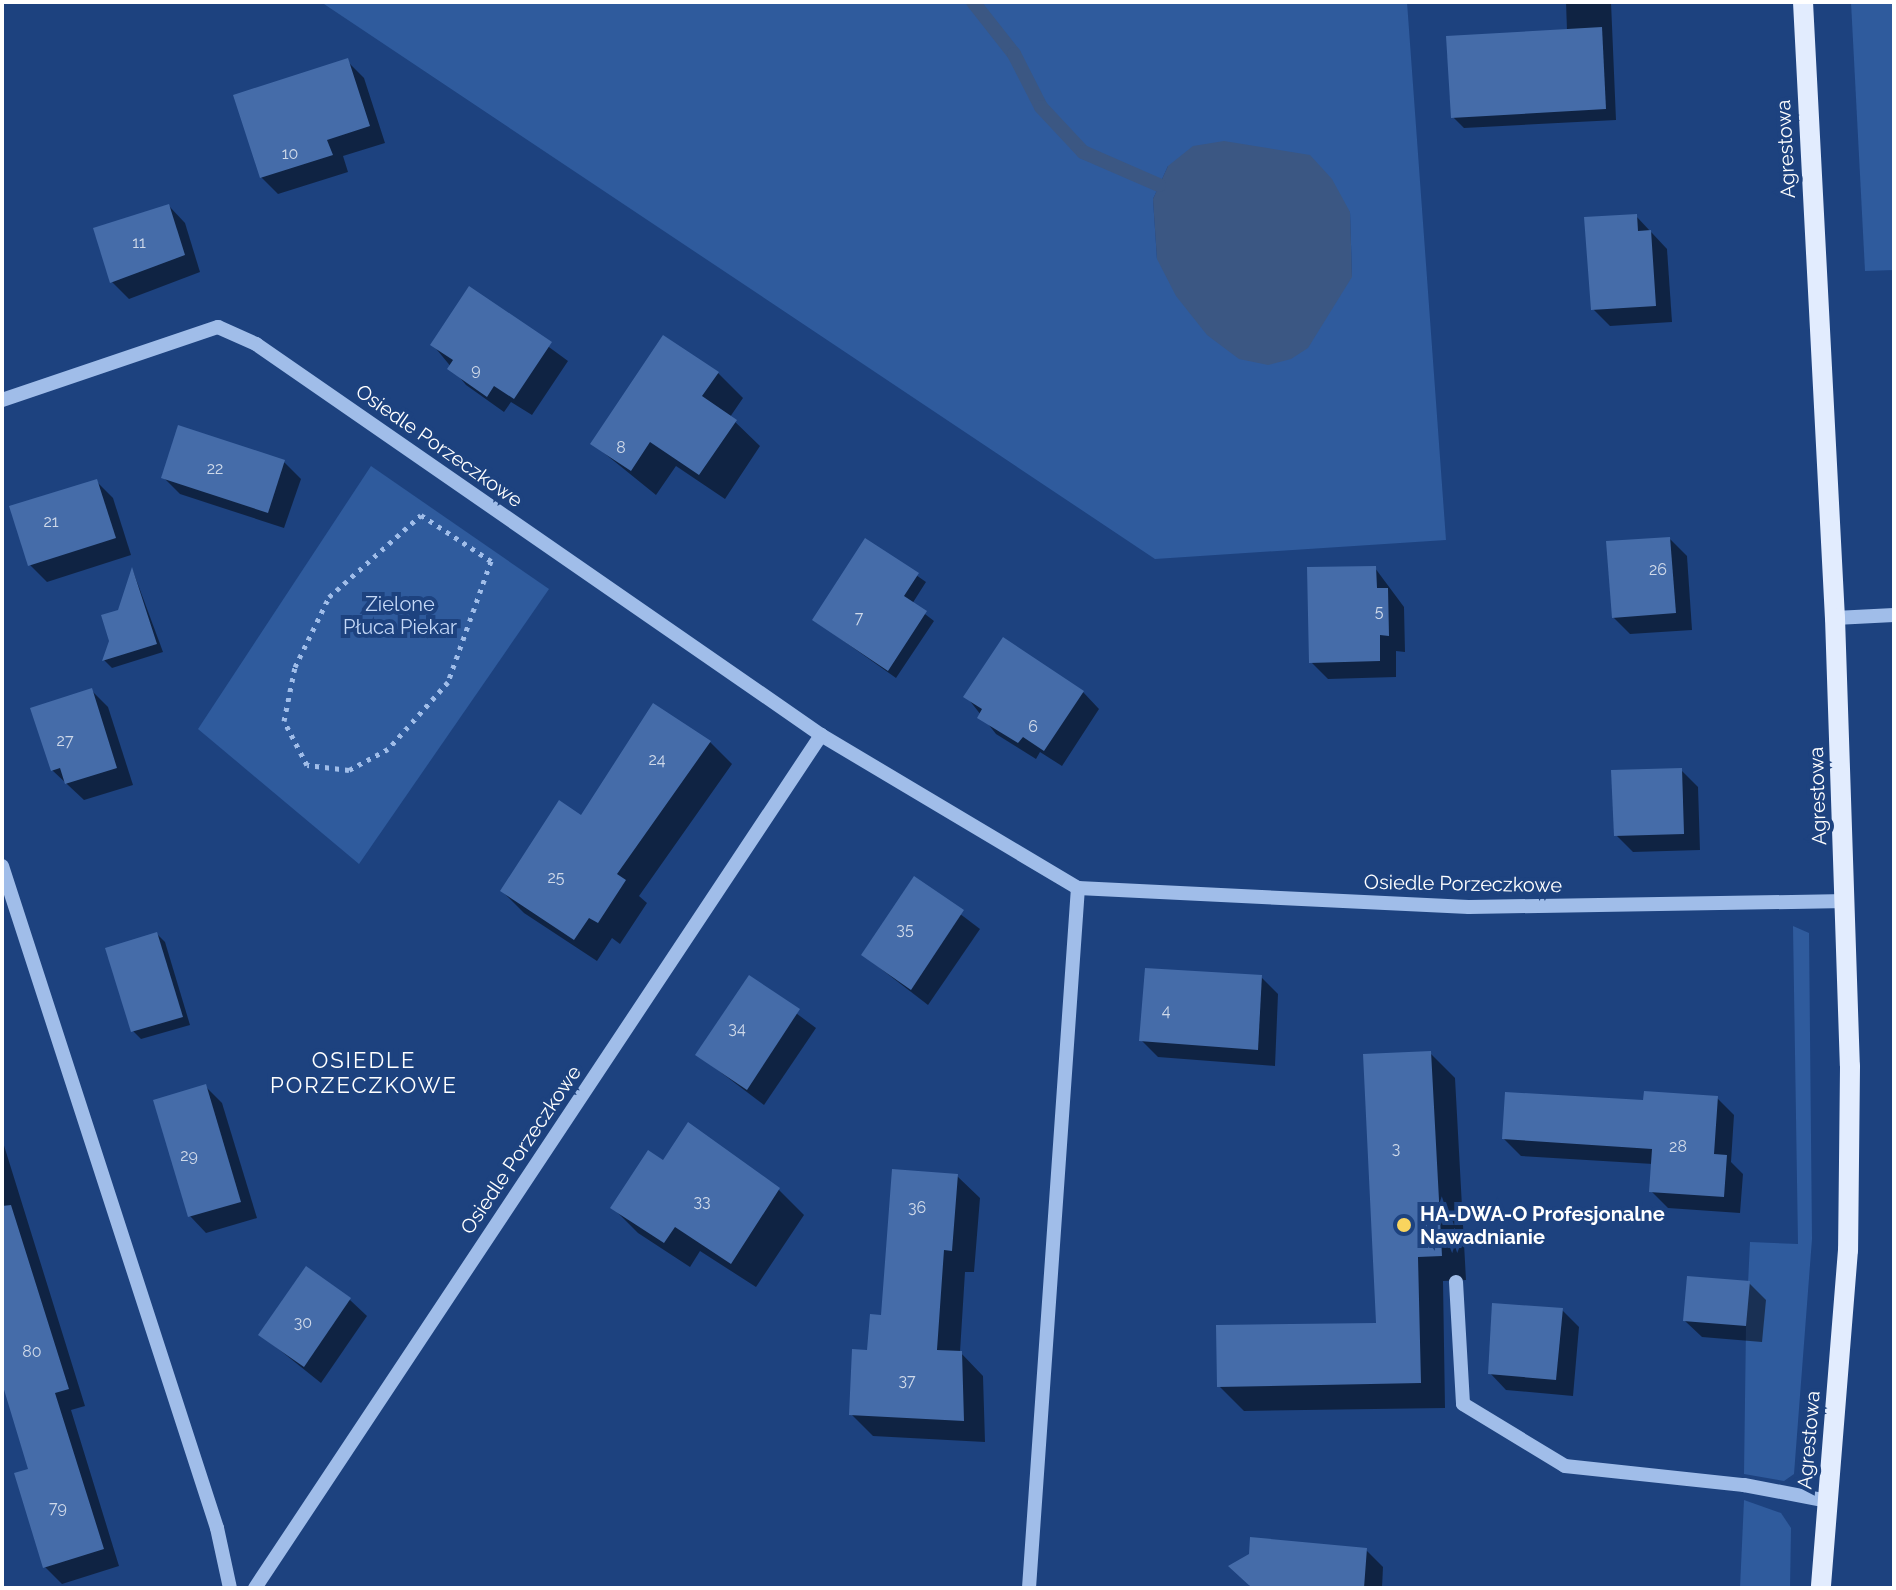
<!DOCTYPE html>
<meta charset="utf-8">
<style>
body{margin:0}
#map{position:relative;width:1896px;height:1590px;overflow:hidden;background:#1d427f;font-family:Raleway,sans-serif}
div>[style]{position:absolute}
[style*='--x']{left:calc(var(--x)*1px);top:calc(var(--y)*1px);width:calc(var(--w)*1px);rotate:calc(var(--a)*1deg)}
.green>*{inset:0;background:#2f5b9d}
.water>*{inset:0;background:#3b5783}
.shadow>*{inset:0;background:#0007}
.stream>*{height:14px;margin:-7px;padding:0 7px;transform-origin:7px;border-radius:7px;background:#3b5783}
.building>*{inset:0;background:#456ca9}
.path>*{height:5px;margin-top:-2.5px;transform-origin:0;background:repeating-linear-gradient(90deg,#a0bde9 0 4px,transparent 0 10px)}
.minor>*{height:14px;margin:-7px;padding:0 7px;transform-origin:7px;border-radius:7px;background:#a0bde9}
.major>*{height:20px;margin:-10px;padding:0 10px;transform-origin:10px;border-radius:10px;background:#e2ecfe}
.dots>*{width:22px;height:22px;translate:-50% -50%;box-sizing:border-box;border:4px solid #1d427f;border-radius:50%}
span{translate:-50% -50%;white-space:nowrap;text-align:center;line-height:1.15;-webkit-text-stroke:8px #1d427f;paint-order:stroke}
.number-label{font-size:16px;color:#d0daea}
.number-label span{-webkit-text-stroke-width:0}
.street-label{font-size:20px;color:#fff}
.park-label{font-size:20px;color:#c4d8f7}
.poi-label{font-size:20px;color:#fff;font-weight:700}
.left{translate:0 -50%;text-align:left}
.neighbourhood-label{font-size:22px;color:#fff;letter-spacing:2px}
.frame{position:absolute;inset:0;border:4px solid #fff;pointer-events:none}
</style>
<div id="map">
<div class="green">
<i style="clip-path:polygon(evenodd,321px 2px,1407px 2px,1446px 540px,1155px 559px,321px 2px,1168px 166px,1350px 212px,1352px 276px,1157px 259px,1153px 199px,1168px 166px)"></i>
<i style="clip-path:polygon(1851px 2px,1894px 2px,1894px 270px,1865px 271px)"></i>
<i style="clip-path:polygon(371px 466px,549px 589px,359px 864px,198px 729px)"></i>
<i style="clip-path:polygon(1793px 926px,1809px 933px,1812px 1239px,1794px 1474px,1784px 1481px,1744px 1474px,1746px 1326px,1750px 1242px,1798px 1244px)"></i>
<i style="clip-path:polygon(1744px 1500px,1781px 1513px,1791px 1528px,1790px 1588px,1740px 1588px)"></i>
</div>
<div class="water">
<i style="clip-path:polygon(1224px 141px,1310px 155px,1332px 179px,1350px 212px,1352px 277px,1308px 348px,1291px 359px,1268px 365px,1239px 359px,1207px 335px,1176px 296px,1157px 259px,1153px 199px,1168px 166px,1193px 146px)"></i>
</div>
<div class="shadow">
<i style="clip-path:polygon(1566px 2px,1611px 2px,1616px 120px,1464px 128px,1453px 117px,1567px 31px)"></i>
<i style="clip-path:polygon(347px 61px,364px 78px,385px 143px,343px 156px,348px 172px,278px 194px,261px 177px)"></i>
<i style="clip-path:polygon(169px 206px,185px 223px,200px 272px,129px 299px,112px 282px)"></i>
<i style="clip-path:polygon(1636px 216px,1667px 249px,1672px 322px,1610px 326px,1593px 309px)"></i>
<i style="clip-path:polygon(470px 289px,568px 361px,532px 415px,511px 402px,504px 412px,466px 385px,433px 345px)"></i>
<i style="clip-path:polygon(718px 373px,743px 398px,730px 417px,760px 446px,725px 499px,676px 466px,656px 495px,593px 444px)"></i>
<i style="clip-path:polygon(284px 462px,301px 479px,284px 528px,180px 494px,163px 477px)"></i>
<i style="clip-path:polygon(96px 481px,113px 498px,131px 555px,47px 582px,30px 565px)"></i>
<i style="clip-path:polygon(1670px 539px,1687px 556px,1692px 630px,1630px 634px,1613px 617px)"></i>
<i style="clip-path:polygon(866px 540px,926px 582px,912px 604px,934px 621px,896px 678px,814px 620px)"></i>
<i style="clip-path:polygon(1375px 568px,1404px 607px,1405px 652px,1396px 651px,1396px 677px,1328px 679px,1311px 662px)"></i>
<i style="clip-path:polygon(133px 571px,163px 652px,112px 668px,104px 660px)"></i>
<i style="clip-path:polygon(91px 690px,108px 707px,133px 785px,84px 800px,52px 770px)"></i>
<i style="clip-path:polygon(1083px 692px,1099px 709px,1062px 766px,1040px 752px,1036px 759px,996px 734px,966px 696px)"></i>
<i style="clip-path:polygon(710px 742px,732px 764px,639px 896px,647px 903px,620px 944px,612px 938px,597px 961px,524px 913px,502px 891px,582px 818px)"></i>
<i style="clip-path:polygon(1681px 770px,1698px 787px,1700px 850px,1633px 852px,1616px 835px)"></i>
<i style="clip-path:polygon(914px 879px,980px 929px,928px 1005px,863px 955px)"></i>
<i style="clip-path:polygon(157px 934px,165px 942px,190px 1025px,141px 1039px,133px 1031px)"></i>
<i style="clip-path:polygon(1261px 977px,1278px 994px,1275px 1066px,1158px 1057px,1141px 1040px)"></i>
<i style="clip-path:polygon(749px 978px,816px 1028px,764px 1105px,698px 1055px)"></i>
<i style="clip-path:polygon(1430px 1053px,1455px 1078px,1466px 1280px,1443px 1281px,1445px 1408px,1244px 1411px,1219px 1386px,1378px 1325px)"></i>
<i style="clip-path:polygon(205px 1086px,222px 1103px,257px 1218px,206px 1233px,190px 1216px)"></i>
<i style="clip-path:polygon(1717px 1098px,1734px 1115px,1731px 1162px,1743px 1174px,1740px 1213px,1668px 1208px,1651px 1191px,1653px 1164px,1521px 1156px,1504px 1139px,1645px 1102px)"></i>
<i style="clip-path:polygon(2px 1139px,85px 1406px,71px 1410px,119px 1566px,62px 1584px,45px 1567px,30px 1470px,2px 1379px)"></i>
<i style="clip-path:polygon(664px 1163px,779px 1190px,804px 1215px,756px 1287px,700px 1251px,690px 1267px,638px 1233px,613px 1208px)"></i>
<i style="clip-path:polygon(957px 1176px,980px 1198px,974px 1272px,965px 1272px,960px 1352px,983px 1376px,985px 1442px,873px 1436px,851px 1414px,869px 1352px)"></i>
<i style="clip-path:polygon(1749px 1283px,1766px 1300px,1762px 1342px,1702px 1337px,1685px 1321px)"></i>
<i style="clip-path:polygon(350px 1300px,367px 1316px,321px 1383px,261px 1335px)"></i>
<i style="clip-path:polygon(1562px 1310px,1579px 1327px,1573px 1396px,1506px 1390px,1490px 1373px)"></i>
<i style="clip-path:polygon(1252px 1539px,1366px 1550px,1383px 1567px,1382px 1588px,1249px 1588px)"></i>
</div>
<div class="stream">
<i style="--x:973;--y:2;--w:66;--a:51.7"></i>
<i style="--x:1014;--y:54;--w:59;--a:63"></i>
<i style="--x:1041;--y:107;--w:62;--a:47"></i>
<i style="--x:1083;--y:152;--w:83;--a:23.5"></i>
</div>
<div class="building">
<i style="clip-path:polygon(1602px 27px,1606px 109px,1451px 118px,1446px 36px)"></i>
<i style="clip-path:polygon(348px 58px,370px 126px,327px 140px,333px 155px,260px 178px,233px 95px)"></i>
<i style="clip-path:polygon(169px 204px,185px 255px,110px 283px,93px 228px)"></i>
<i style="clip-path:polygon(1637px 214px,1638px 231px,1651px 230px,1656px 306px,1591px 310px,1584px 217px)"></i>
<i style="clip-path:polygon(469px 286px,552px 342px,514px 399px,494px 386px,487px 397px,447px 369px,453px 360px,430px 345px)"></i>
<i style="clip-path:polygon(663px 335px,719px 372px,702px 396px,737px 420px,699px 475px,650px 442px,631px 471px,590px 444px)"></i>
<i style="clip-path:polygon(178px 425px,285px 460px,268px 513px,161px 478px)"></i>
<i style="clip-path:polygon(97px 479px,116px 538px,28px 566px,9px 506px)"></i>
<i style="clip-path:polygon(1670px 537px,1676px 613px,1612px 618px,1606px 541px)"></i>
<i style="clip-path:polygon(865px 538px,919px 573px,904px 596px,927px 611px,888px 671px,812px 620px)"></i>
<i style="clip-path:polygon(1376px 566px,1377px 588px,1388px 588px,1389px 636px,1380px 635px,1380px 661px,1309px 663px,1307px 567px)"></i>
<i style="clip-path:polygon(132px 567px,157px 644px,102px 661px,109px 641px,101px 615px,118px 610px)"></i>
<i style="clip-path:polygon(1003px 637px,1084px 691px,1044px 751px,1023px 737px,1018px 743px,977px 718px,982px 709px,963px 697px)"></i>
<i style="clip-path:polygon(92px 688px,117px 768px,65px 784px,60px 768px,51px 771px,30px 708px)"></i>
<i style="clip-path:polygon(653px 703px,711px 741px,617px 874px,626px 880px,598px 923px,589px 918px,574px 940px,500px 891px,559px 800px,581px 815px)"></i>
<i style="clip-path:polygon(1682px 768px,1684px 834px,1614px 836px,1611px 770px)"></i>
<i style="clip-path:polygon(914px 876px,964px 910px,911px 990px,861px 955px)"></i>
<i style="clip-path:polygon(157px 932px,183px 1017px,131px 1032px,105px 948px)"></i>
<i style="clip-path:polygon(1145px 968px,1262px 975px,1258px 1050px,1139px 1041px)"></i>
<i style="clip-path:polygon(749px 975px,800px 1009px,747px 1090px,695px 1055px)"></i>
<i style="clip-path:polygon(1431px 1051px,1442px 1256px,1418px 1257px,1421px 1383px,1217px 1387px,1216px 1325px,1376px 1323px,1363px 1054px)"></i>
<i style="clip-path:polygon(206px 1084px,241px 1202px,188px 1217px,153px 1100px)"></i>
<i style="clip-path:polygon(1644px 1091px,1718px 1096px,1714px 1154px,1727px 1155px,1724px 1197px,1649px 1192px,1652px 1149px,1502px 1139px,1505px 1092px,1643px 1100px)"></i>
<i style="clip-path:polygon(688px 1122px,780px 1188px,731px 1264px,675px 1227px,664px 1243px,610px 1208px,648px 1150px,663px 1160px)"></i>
<i style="clip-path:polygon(892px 1169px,958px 1174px,952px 1251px,944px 1250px,937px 1350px,962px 1351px,964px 1421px,849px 1415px,852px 1349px,867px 1350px,870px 1314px,881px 1315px)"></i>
<i style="clip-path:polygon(11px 1205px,69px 1389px,55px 1393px,104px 1549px,43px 1568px,14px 1473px,28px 1469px,2px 1383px,2px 1206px)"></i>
<i style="clip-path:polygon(306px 1266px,351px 1298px,304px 1367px,258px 1335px)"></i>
<i style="clip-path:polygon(1687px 1276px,1750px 1281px,1746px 1326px,1683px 1321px)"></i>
<i style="clip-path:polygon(1492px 1303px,1563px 1308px,1556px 1380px,1488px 1374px)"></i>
<i style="clip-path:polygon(1250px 1537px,1367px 1548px,1364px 1588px,1252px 1588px,1228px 1566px,1249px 1554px)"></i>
</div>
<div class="path">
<i style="--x:421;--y:515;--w:84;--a:33.3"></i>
<i style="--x:491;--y:561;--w:128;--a:109.6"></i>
<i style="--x:448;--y:682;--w:90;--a:131.8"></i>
<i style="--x:388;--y:749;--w:44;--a:151.7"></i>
<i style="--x:349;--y:770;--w:42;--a:-173.2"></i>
<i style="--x:307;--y:765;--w:50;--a:-117.6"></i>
<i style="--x:284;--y:721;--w:55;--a:-78.5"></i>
<i style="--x:295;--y:667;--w:78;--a:-64.1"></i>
<i style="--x:329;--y:597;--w:123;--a:-41.7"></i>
</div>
<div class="minor">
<i style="--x:2;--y:400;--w:228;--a:-18.7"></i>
<i style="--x:218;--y:327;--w:42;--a:24.1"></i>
<i style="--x:256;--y:344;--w:687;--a:34.68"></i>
<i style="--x:821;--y:735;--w:299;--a:30.8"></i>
<i style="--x:1078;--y:888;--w:391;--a:2.8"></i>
<i style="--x:1469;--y:907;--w:378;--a:-0.9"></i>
<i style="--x:1835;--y:618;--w:59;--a:-2.9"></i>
<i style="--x:2;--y:866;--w:696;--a:72.01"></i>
<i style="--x:217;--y:1528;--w:61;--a:77.8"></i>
<i style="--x:1456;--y:1282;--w:122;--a:86.7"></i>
<i style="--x:1463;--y:1404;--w:119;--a:31.3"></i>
<i style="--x:1565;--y:1466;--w:180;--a:6.1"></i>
<i style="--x:1744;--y:1485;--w:86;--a:10.8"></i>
<i style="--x:255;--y:1588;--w:1024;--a:-56.43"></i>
<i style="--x:1029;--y:1588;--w:702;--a:-86"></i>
</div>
<div class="major">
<i style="--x:1803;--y:2;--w:617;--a:87.03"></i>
<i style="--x:1835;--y:618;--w:448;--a:88.1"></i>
<i style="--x:1850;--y:1066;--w:184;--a:90.6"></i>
<i style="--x:1848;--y:1250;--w:339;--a:94.6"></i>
</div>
<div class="dots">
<i style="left:1404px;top:1225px;background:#f9d45e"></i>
</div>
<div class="number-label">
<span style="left:290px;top:154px">10</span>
<span style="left:139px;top:243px">11</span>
<span style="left:476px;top:370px">9</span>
<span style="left:621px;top:448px">8</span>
<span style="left:215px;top:469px">22</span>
<span style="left:51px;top:522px">21</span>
<span style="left:1658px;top:570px">26</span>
<span style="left:1379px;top:612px">5</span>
<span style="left:859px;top:618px">7</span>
<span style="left:1033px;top:727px">6</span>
<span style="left:65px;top:741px">27</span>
<span style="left:657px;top:760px">24</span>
<span style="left:556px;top:878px">25</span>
<span style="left:905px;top:930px">35</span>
<span style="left:1166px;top:1011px">4</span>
<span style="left:737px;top:1029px">34</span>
<span style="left:1678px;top:1147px">28</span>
<span style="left:1396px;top:1149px">3</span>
<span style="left:189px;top:1156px">29</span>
<span style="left:702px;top:1202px">33</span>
<span style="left:917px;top:1208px">36</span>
<span style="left:303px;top:1323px">30</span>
<span style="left:32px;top:1352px">80</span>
<span style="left:907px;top:1381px">37</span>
<span style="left:58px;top:1508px">79</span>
</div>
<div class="street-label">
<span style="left:1786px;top:149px;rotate:-93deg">Agrestowa</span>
<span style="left:439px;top:446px;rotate:35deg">Osiedle Porzeczkowe</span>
<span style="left:1818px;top:796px;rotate:-92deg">Agrestowa</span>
<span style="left:1463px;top:884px;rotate:1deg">Osiedle Porzeczkowe</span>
<span style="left:521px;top:1150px;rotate:-56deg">Osiedle Porzeczkowe</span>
<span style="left:1809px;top:1440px;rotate:-85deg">Agrestowa</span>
</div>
<div class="park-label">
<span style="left:400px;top:616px">Zielone<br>Płuca Piekar</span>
</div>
<div class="poi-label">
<span class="left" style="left:1420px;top:1226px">HA-DWA-O Profesjonalne<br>Nawadnianie</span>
</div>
<div class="neighbourhood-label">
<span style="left:364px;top:1073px">OSIEDLE<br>PORZECZKOWE</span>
</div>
<div class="frame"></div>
</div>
